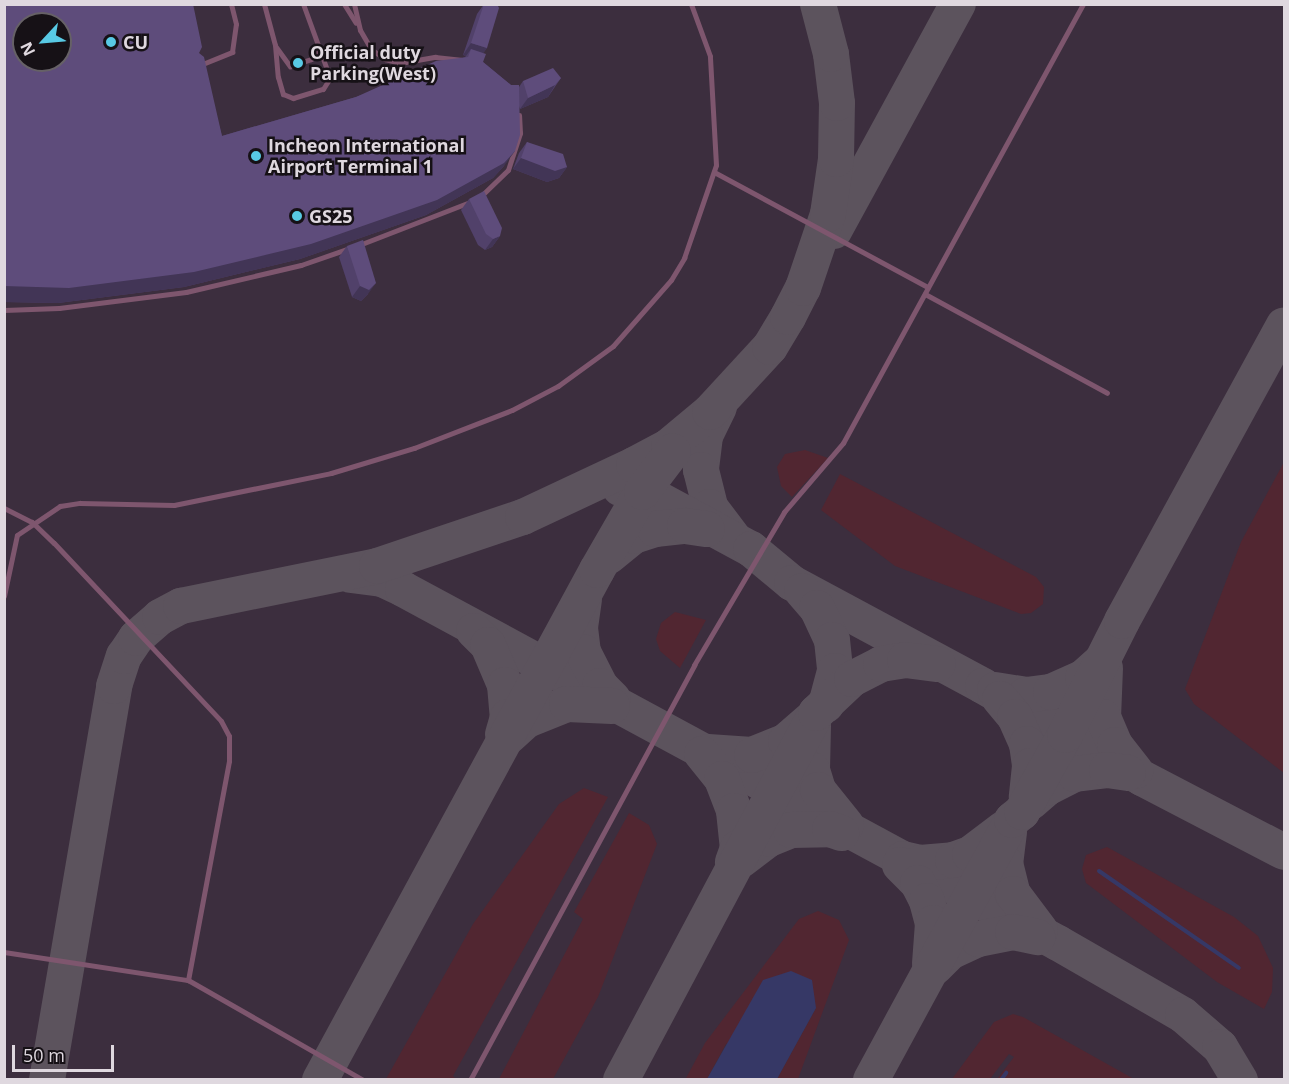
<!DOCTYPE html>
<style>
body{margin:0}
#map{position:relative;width:1289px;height:1084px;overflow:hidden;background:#302732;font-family:"Open Sans",sans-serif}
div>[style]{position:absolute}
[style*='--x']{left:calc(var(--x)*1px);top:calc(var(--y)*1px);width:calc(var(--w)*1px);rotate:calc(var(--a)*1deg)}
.built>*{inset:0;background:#3c2e3e}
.green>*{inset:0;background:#512631}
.water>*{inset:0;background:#363866}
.stream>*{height:4px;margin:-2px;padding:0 2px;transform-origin:2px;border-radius:2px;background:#363866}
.taxiway>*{height:36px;margin:-18px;padding:0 18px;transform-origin:18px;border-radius:18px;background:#5c535d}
.service>*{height:5px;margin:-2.5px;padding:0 2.5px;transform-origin:2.5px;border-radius:2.5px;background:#7e566e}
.wall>*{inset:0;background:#51416a}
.shaded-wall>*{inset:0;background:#423556}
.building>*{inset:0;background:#5e4c7b}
.dots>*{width:16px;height:16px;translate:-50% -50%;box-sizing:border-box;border:3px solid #161116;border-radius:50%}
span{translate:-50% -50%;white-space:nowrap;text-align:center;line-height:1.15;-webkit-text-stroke:5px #161116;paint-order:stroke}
.poi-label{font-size:18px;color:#dfd8df;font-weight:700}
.left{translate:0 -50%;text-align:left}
.frame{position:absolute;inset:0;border:6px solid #dfd8df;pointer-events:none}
.north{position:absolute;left:12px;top:12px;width:60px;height:60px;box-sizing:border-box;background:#161116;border:2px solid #666166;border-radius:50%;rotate:244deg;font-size:16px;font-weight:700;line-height:24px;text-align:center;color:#dfd8df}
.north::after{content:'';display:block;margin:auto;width:21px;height:27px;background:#58c9e4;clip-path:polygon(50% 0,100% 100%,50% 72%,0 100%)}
.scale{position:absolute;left:12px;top:1045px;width:102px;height:27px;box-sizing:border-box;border:3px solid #dfd8df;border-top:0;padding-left:8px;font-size:18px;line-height:21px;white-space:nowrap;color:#dfd8df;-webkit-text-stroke:4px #161116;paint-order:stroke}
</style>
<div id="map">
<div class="built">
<i style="clip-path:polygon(evenodd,5px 5px,1284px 5px,1284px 1079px,5px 1080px,5px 5px,24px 24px,60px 24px,60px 60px,24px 60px,24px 24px)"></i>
</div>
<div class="green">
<i style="clip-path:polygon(805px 450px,828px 458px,792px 497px,781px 486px,777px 467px,785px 454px)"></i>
<i style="clip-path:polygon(1284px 462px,1284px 773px,1194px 704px,1185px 689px,1241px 542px)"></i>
<i style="clip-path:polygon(840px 474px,1036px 577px,1044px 587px,1043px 604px,1031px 613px,1021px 614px,895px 566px,821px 510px)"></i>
<i style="clip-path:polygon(675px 612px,706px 620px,680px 668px,660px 651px,656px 639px,661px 623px)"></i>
<i style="clip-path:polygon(584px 788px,608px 797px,453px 1076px,456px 1079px,386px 1079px,473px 924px,559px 804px)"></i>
<i style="clip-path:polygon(629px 813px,649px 825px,657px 844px,598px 997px,553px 1079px,499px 1079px,583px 919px,574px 912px)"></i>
<i style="clip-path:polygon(1107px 847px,1234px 917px,1258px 936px,1273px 968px,1272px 992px,1264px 1009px,1217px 982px,1086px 883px,1082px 869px,1086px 855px)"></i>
<i style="clip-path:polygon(818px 911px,839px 920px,849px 940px,798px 1079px,777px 1079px,816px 1008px,726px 1044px,707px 1079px,685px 1080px,705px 1043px,799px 919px)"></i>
<i style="clip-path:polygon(1013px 1014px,1023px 1017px,1134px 1079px,997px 1079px,1014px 1057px,1009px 1054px,990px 1079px,952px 1079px,994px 1022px)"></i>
</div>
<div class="water">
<i style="clip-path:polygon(791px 971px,812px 980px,816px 1008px,777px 1079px,707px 1079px,763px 980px)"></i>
</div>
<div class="stream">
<i style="--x:1099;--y:871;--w:170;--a:34.7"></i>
<i style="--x:1001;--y:1080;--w:9;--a:-54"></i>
</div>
<div class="taxiway">
<i style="--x:834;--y:231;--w:259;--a:-61.4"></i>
<i style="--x:719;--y:407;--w:32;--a:116"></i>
<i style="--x:705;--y:436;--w:34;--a:97"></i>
<i style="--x:701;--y:470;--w:38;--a:76"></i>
<i style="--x:710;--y:507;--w:38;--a:53"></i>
<i style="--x:620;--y:488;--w:32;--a:13"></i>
<i style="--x:651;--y:495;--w:114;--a:28.4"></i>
<i style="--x:751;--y:549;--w:53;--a:39.7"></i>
<i style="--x:792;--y:583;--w:217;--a:28.3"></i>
<i style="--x:983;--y:686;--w:184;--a:30.1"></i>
<i style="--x:1142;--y:778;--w:160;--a:27.5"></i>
<i style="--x:609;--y:556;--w:32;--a:-39"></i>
<i style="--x:634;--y:536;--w:22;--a:-18"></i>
<i style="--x:655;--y:529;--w:30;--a:-6"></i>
<i style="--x:685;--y:526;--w:22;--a:8"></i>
<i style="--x:351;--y:575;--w:31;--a:7"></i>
<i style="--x:382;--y:579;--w:23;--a:25"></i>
<i style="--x:403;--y:589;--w:745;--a:28.39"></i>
<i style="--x:1058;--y:943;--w:144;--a:29.9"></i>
<i style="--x:1183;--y:1015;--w:49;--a:40.9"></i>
<i style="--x:1220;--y:1047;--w:39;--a:59"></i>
<i style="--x:802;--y:591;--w:23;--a:49"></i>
<i style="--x:817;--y:608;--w:35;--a:65"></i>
<i style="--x:832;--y:640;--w:31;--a:84"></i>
<i style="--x:835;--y:671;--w:35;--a:105"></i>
<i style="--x:584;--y:599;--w:29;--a:98"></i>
<i style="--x:580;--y:628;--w:24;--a:83"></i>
<i style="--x:583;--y:652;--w:38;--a:63"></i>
<i style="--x:600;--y:686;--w:18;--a:45"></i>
<i style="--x:474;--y:631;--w:20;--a:45"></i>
<i style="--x:488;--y:645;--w:43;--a:67"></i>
<i style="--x:505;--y:685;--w:32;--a:85"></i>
<i style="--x:508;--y:717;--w:18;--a:106"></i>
<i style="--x:1105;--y:668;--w:49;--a:92.3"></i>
<i style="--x:1103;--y:717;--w:30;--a:67"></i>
<i style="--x:1115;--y:745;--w:33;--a:52"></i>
<i style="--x:995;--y:690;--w:31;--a:9"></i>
<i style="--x:1026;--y:695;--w:25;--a:-7"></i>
<i style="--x:1051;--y:692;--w:35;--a:-24"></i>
<i style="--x:1083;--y:678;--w:24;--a:-42"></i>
<i style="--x:1000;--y:699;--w:23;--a:50"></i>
<i style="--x:1015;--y:717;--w:30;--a:66"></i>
<i style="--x:1027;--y:744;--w:22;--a:82"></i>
<i style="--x:1030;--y:766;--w:31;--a:96"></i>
<i style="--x:813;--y:726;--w:44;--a:91.3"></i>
<i style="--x:812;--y:770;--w:21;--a:73"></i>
<i style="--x:818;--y:790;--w:45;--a:51.3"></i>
<i style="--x:509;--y:736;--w:24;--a:-42"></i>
<i style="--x:527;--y:720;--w:43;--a:-21.8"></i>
<i style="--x:567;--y:704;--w:45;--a:2.5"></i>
<i style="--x:708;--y:752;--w:44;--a:3.9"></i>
<i style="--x:752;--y:755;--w:37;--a:-22"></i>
<i style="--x:786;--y:741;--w:32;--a:-41"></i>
<i style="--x:702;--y:754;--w:32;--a:51"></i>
<i style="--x:722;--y:779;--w:34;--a:69"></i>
<i style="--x:734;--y:811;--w:37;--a:84"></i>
<i style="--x:738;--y:848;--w:15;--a:110"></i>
<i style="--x:1031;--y:802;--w:21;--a:-41"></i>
<i style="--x:1047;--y:788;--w:31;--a:-27"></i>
<i style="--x:1075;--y:774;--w:32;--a:-7"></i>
<i style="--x:1107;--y:770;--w:21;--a:8"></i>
<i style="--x:1009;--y:832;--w:31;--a:97"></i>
<i style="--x:1005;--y:863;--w:32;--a:76"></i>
<i style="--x:1013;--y:894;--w:45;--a:53.1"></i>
<i style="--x:903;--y:859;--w:17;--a:13"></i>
<i style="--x:920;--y:863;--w:33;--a:-5"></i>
<i style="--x:953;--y:860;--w:18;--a:-19"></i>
<i style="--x:970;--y:854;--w:41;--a:-37.1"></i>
<i style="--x:741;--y:860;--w:35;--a:-37"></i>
<i style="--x:769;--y:839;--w:24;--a:-22"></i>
<i style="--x:791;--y:830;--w:39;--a:-1"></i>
<i style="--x:830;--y:829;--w:12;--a:20"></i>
<i style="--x:900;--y:865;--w:25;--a:45"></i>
<i style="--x:918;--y:883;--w:20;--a:63"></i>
<i style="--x:927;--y:901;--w:23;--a:75"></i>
<i style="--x:933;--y:923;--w:41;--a:94.2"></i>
<i style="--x:935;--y:967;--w:21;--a:-45"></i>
<i style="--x:950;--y:952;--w:31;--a:-25"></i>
<i style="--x:978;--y:939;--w:36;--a:-11"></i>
<i style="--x:1013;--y:932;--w:25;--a:12"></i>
<i style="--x:47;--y:1080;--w:400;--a:-80.3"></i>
<i style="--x:114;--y:686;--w:32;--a:-72"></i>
<i style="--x:124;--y:656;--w:22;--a:-56"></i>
<i style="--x:136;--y:638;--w:32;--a:-41"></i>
<i style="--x:160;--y:617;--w:24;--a:-28"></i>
<i style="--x:181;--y:606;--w:200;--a:-11.5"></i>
<i style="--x:377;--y:566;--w:154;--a:-18.6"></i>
<i style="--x:523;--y:517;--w:123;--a:-25.1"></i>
<i style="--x:634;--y:465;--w:40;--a:-28"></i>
<i style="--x:669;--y:446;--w:53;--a:-39.7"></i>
<i style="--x:710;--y:412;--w:88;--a:-47.3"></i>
<i style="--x:770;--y:347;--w:35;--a:-59"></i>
<i style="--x:788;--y:317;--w:33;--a:-63"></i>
<i style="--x:803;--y:288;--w:78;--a:-71.3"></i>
<i style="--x:828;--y:214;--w:56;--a:-81.7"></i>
<i style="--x:836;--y:159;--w:56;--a:-89"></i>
<i style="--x:837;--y:103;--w:49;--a:-97"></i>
<i style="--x:831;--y:54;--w:52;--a:-104.6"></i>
<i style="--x:320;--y:1080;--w:580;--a:-61.49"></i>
<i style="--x:597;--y:570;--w:90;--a:-60"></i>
<i style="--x:642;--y:492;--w:51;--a:-52.9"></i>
<i style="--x:621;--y:1080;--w:416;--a:-62"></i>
<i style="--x:816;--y:713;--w:50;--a:-43.4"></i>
<i style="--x:852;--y:679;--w:33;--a:-27"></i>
<i style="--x:881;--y:664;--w:24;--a:-9"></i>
<i style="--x:905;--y:660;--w:33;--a:7"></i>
<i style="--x:871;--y:1080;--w:296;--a:-61.5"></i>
<i style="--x:1012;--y:820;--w:13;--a:-39"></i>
<i style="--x:1022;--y:812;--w:88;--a:-60.8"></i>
<i style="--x:1065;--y:735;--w:127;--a:-63.4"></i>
<i style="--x:1122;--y:621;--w:337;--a:-61.3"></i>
</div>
<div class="service">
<i style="--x:264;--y:4;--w:42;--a:75"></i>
<i style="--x:275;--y:45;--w:32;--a:85"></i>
<i style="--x:278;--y:77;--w:18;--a:74"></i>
<i style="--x:283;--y:94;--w:11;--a:22"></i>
<i style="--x:293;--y:98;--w:31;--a:-17"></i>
<i style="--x:323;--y:89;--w:13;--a:-58"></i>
<i style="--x:330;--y:78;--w:79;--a:-110"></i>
<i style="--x:344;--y:4;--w:22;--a:58"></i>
<i style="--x:354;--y:4;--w:27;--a:77"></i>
<i style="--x:360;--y:30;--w:22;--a:60"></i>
<i style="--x:371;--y:49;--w:17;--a:36"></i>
<i style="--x:385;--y:59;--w:16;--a:15"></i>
<i style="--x:400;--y:63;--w:36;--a:-10"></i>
<i style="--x:435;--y:57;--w:30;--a:6"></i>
<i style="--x:276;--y:47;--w:24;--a:54"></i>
<i style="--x:290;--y:66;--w:22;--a:-18"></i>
<i style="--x:311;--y:59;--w:13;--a:-58"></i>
<i style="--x:200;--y:65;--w:35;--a:-22"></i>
<i style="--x:232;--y:52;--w:28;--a:-82"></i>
<i style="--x:236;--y:24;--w:21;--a:-104"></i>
<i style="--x:714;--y:172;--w:243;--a:28.3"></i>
<i style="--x:481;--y:196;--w:37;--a:-44"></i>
<i style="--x:508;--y:170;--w:39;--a:-72"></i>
<i style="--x:520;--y:133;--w:18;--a:-93"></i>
<i style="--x:359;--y:245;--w:119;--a:-21.2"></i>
<i style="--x:925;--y:294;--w:207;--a:28.5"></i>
<i style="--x:4;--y:310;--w:55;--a:-2.1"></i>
<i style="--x:59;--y:308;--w:128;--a:-7.2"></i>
<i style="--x:186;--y:292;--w:118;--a:-13.2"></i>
<i style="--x:301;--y:265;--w:52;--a:-19.1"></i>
<i style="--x:4;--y:508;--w:31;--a:27"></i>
<i style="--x:32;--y:522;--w:30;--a:44"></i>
<i style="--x:54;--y:543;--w:244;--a:46.8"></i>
<i style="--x:221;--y:721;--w:17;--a:62"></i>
<i style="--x:229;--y:736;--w:25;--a:90"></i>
<i style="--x:229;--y:761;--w:223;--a:100.6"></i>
<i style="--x:4;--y:596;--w:62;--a:-78"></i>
<i style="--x:17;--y:535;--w:52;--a:-34"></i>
<i style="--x:60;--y:506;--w:20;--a:-9"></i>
<i style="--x:80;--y:503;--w:94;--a:1.2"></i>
<i style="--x:174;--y:505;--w:160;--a:-11.5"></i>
<i style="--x:331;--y:473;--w:87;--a:-16.8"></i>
<i style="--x:414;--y:448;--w:105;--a:-21.2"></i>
<i style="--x:512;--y:410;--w:52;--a:-27.6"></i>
<i style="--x:558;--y:386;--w:68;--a:-36"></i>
<i style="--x:613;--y:346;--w:88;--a:-48.7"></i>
<i style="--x:671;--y:280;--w:26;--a:-59"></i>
<i style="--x:684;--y:258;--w:98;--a:-71"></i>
<i style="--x:716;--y:165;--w:109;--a:-93.2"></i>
<i style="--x:710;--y:56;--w:55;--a:-110.1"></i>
<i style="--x:4;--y:952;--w:186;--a:8.7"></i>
<i style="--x:188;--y:980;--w:202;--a:29.7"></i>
<i style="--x:470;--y:1080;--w:472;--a:-61.6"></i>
<i style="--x:694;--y:665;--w:178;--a:-59.5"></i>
<i style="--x:784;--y:512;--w:91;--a:-49.5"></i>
<i style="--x:843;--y:443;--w:500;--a:-61.33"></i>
</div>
<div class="wall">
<i style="clip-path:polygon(4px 4px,199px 53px,222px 136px,356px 97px,465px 57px,466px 56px,463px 55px,477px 14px,484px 4px,487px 48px,483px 53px,483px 62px,511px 85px,519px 87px,523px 81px,561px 78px,548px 97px,520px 109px,519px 106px,504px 166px,493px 178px,426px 215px,300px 259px,184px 287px,58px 303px,4px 302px)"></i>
<i style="clip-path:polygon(527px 142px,567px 167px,559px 178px,547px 182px,513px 169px,519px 153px)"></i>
<i style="clip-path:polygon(469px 199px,500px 236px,492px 247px,485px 250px,478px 245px,461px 210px)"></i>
<i style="clip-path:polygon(347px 246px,368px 294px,361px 301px,352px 297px,339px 257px)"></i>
</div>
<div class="shaded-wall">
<i style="clip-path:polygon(471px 43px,487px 48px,479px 59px,471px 49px,466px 56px,463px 55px)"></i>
<i style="clip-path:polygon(555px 85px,548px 97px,520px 109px,528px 98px)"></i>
<i style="clip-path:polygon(515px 151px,504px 166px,493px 178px,426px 215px,300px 259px,184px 287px,58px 303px,4px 302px,4px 286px)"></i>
<i style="clip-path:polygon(521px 158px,567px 167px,559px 178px,547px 182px,513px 169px)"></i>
<i style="clip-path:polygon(500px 236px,492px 247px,485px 250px,493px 239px)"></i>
<i style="clip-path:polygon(376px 283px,368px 294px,361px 301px,352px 297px,360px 286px)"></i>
</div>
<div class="building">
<i style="clip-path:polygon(evenodd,4px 4px,193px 4px,202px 47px,199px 53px,204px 57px,222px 136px,356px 97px,436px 61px,468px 57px,471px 49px,486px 54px,483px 62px,511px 85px,519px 85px,520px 135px,515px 151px,504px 163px,437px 200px,311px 244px,194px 272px,69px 288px,4px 286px,4px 4px,24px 24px,60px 24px,60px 60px,24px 60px,24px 24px)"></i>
<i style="clip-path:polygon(484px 4px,497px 4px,499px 8px,487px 48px,471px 43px)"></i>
<i style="clip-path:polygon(553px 68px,561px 78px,555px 85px,528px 98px,523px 81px)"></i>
<i style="clip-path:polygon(527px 142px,563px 154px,567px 167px,555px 171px,521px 158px)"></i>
<i style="clip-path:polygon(484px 191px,502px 228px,500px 236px,493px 239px,486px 234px,469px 199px)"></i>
<i style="clip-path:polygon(363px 240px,376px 283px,369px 290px,360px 286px,347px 246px)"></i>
</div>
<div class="dots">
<i style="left:111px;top:42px;background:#58c9e4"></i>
<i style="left:298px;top:63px;background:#58c9e4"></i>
<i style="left:256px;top:156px;background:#58c9e4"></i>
<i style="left:297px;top:216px;background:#58c9e4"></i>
</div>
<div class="poi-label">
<span class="left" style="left:123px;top:42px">CU</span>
<span class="left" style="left:310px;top:63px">Official duty<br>Parking(West)</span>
<span class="left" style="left:268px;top:156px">Incheon International<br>Airport Terminal 1</span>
<span class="left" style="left:309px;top:216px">GS25</span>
</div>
<div class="frame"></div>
<div class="north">N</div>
<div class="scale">50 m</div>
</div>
